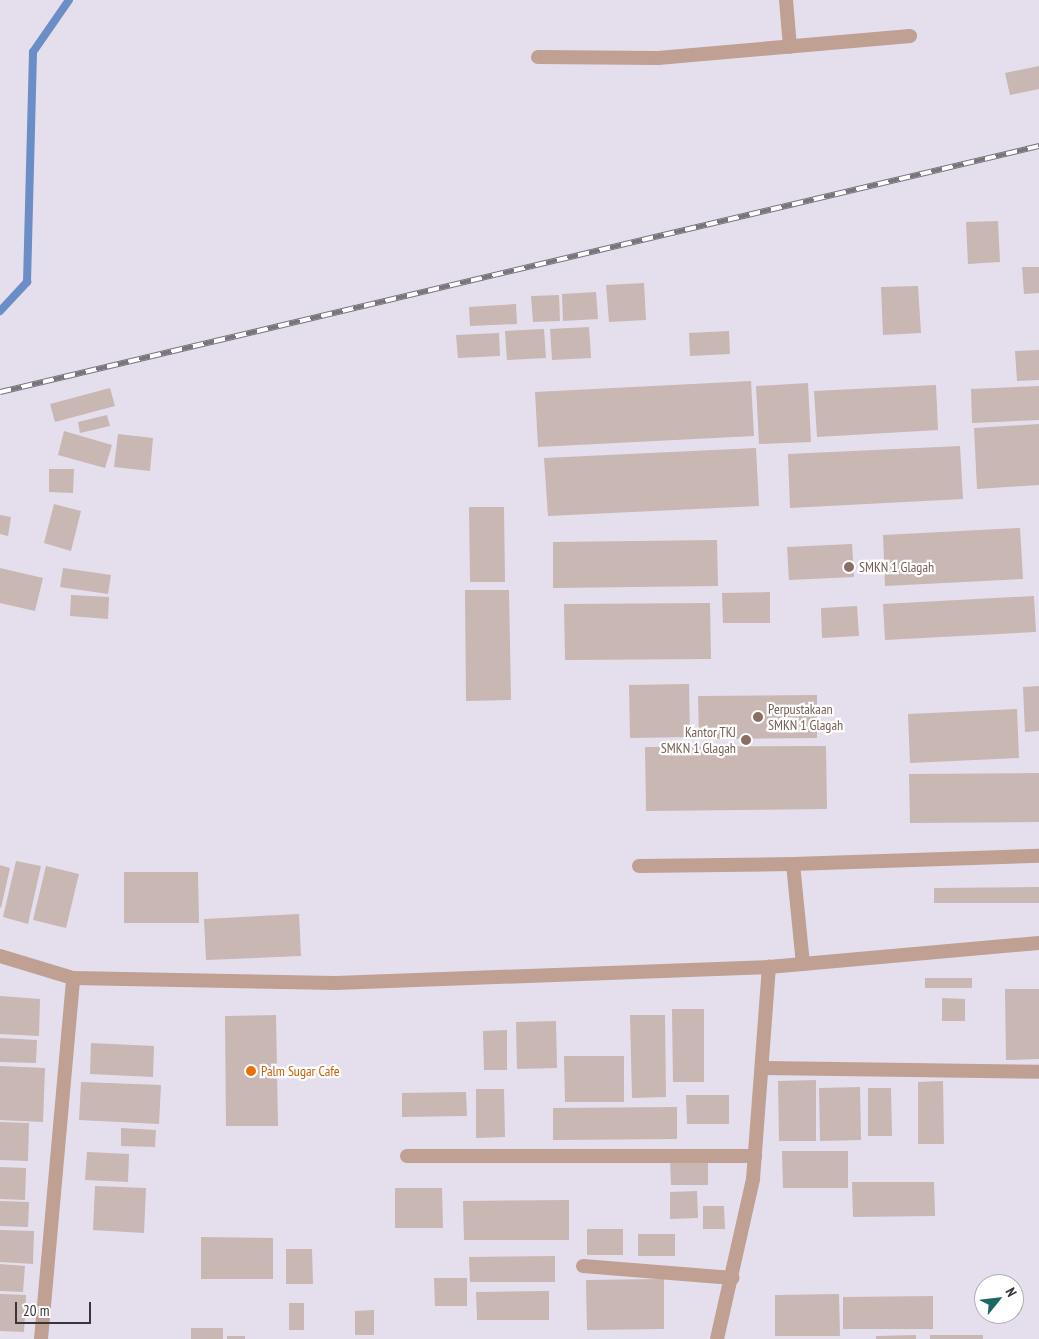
<!DOCTYPE html>
<style>
body{margin:0}
#map{position:relative;width:1039px;height:1339px;overflow:hidden;background:#e5dfed;font-family:"PT Sans Narrow",sans-serif}
div>[style]{position:absolute}
[style*='--x']{left:calc(var(--x)*1px);top:calc(var(--y)*1px);width:calc(var(--w)*1px);rotate:calc(var(--a)*1deg)}
.stream>*{height:8px;margin:-4px;padding:0 4px;transform-origin:4px;border-radius:4px;background:#6a8ec5}
.building>*{inset:0;background:#c8b7b3}
.service>*{height:14px;margin:-7px;padding:0 7px;transform-origin:7px;border-radius:7px;background:#bfa093}
.minor>*{height:14px;margin:-7px;padding:0 7px;transform-origin:7px;border-radius:7px;background:#bfa093}
.rail>*{height:5.5px;margin-top:-2.75px;transform-origin:0;background:repeating-linear-gradient(90deg,#fff 0 11px,#78757d 0 22px);box-sizing:border-box;border-block:1px solid #78757d}
.dots>*{width:14px;height:14px;translate:-50% -50%;box-sizing:border-box;border:2px solid #fff;border-radius:50%}
span{translate:-50% -50%;white-space:nowrap;text-align:center;line-height:1.15;-webkit-text-stroke:4.5px #fff;paint-order:stroke}
.education-label{font-size:14px;color:#785e54}
.left{translate:0 -50%;text-align:left}
.right{translate:-100% -50%;text-align:right}
.food-label{font-size:14px;color:#c56008}
.north{position:absolute;left:974px;top:1274px;width:50px;height:50px;box-sizing:border-box;background:#fff;border:1px solid #afafb1;border-radius:50%;rotate:61deg;font-size:14px;font-weight:700;line-height:20px;text-align:center;color:#38363b}
.north::after{content:'';display:block;margin:auto;width:18px;height:22px;background:#1c6863;clip-path:polygon(50% 0,100% 100%,50% 72%,0 100%)}
.scale{position:absolute;left:15px;top:1302px;width:76px;height:22px;box-sizing:border-box;border:2px solid #38363b;border-top:0;padding-left:6px;font-size:15px;line-height:18px;white-space:nowrap;color:#38363b;-webkit-text-stroke:4px #fff;paint-order:stroke}
</style>
<div id="map">
<div class="stream">
<i style="--x:0;--y:311;--w:40;--a:-47"></i>
<i style="--x:27;--y:282;--w:230;--a:-88.5"></i>
<i style="--x:33;--y:52;--w:63;--a:-55.3"></i>
</div>
<div class="building">
<i style="clip-path:polygon(1039px 66px,1039px 89px,1010px 95px,1005px 73px)"></i>
<i style="clip-path:polygon(998px 221px,1000px 262px,968px 264px,966px 222px)"></i>
<i style="clip-path:polygon(1022px 267px,1039px 267px,1039px 293px,1024px 294px)"></i>
<i style="clip-path:polygon(644px 283px,646px 320px,609px 322px,606px 285px)"></i>
<i style="clip-path:polygon(918px 286px,921px 333px,883px 335px,881px 287px)"></i>
<i style="clip-path:polygon(596px 292px,598px 319px,563px 321px,562px 294px)"></i>
<i style="clip-path:polygon(559px 295px,560px 321px,533px 322px,531px 296px)"></i>
<i style="clip-path:polygon(516px 304px,517px 324px,470px 326px,469px 307px)"></i>
<i style="clip-path:polygon(589px 327px,591px 358px,552px 360px,550px 329px)"></i>
<i style="clip-path:polygon(544px 329px,546px 358px,507px 360px,505px 331px)"></i>
<i style="clip-path:polygon(729px 331px,730px 354px,690px 356px,689px 333px)"></i>
<i style="clip-path:polygon(499px 333px,500px 356px,458px 358px,456px 335px)"></i>
<i style="clip-path:polygon(1039px 350px,1039px 380px,1017px 381px,1015px 351px)"></i>
<i style="clip-path:polygon(751px 381px,754px 436px,538px 447px,535px 392px)"></i>
<i style="clip-path:polygon(808px 383px,811px 442px,759px 444px,756px 386px)"></i>
<i style="clip-path:polygon(936px 385px,938px 430px,817px 437px,814px 391px)"></i>
<i style="clip-path:polygon(1039px 386px,1039px 420px,972px 423px,971px 389px)"></i>
<i style="clip-path:polygon(110px 388px,115px 406px,55px 422px,50px 404px)"></i>
<i style="clip-path:polygon(107px 415px,110px 426px,80px 433px,78px 422px)"></i>
<i style="clip-path:polygon(1039px 424px,1039px 485px,977px 489px,974px 428px)"></i>
<i style="clip-path:polygon(64px 431px,112px 445px,105px 468px,58px 455px)"></i>
<i style="clip-path:polygon(118px 434px,153px 438px,150px 471px,114px 467px)"></i>
<i style="clip-path:polygon(960px 446px,963px 499px,790px 508px,788px 454px)"></i>
<i style="clip-path:polygon(756px 448px,759px 506px,548px 516px,544px 458px)"></i>
<i style="clip-path:polygon(49px 469px,74px 469px,73px 493px,49px 492px)"></i>
<i style="clip-path:polygon(54px 504px,81px 511px,71px 551px,44px 543px)"></i>
<i style="clip-path:polygon(469px 507px,504px 507px,505px 582px,470px 582px)"></i>
<i style="clip-path:polygon(0 515px,11px 517px,8px 536px,0 534px)"></i>
<i style="clip-path:polygon(1020px 528px,1023px 579px,885px 586px,883px 535px)"></i>
<i style="clip-path:polygon(717px 540px,718px 586px,553px 588px,553px 542px)"></i>
<i style="clip-path:polygon(852px 544px,854px 577px,789px 580px,787px 547px)"></i>
<i style="clip-path:polygon(0 568px,43px 578px,35px 611px,0 603px)"></i>
<i style="clip-path:polygon(63px 568px,111px 575px,108px 594px,60px 587px)"></i>
<i style="clip-path:polygon(465px 590px,509px 590px,511px 700px,466px 701px)"></i>
<i style="clip-path:polygon(770px 592px,770px 623px,723px 623px,722px 593px)"></i>
<i style="clip-path:polygon(71px 595px,109px 597px,108px 619px,70px 616px)"></i>
<i style="clip-path:polygon(1034px 596px,1036px 632px,885px 640px,883px 604px)"></i>
<i style="clip-path:polygon(710px 603px,711px 659px,565px 660px,564px 604px)"></i>
<i style="clip-path:polygon(857px 606px,859px 636px,822px 638px,821px 608px)"></i>
<i style="clip-path:polygon(689px 684px,690px 737px,630px 738px,629px 685px)"></i>
<i style="clip-path:polygon(1039px 686px,1039px 731px,1025px 732px,1023px 687px)"></i>
<i style="clip-path:polygon(817px 695px,817px 738px,699px 739px,698px 696px)"></i>
<i style="clip-path:polygon(1017px 709px,1019px 758px,910px 763px,908px 714px)"></i>
<i style="clip-path:polygon(826px 746px,827px 809px,646px 811px,645px 747px)"></i>
<i style="clip-path:polygon(1039px 773px,1039px 822px,910px 823px,909px 774px)"></i>
<i style="clip-path:polygon(16px 861px,41px 866px,28px 924px,3px 917px)"></i>
<i style="clip-path:polygon(0 865px,10px 868px,1px 908px,0 907px)"></i>
<i style="clip-path:polygon(46px 866px,79px 874px,66px 928px,33px 920px)"></i>
<i style="clip-path:polygon(124px 872px,198px 872px,199px 923px,124px 923px)"></i>
<i style="clip-path:polygon(1039px 887px,1039px 903px,934px 903px,934px 888px)"></i>
<i style="clip-path:polygon(299px 914px,301px 956px,206px 960px,204px 919px)"></i>
<i style="clip-path:polygon(925px 978px,972px 978px,972px 988px,925px 988px)"></i>
<i style="clip-path:polygon(1005px 989px,1039px 989px,1039px 1059px,1006px 1060px)"></i>
<i style="clip-path:polygon(0 996px,40px 999px,39px 1036px,0 1034px)"></i>
<i style="clip-path:polygon(942px 998px,965px 999px,965px 1021px,942px 1021px)"></i>
<i style="clip-path:polygon(672px 1009px,704px 1009px,704px 1082px,673px 1082px)"></i>
<i style="clip-path:polygon(276px 1015px,278px 1126px,226px 1126px,225px 1016px)"></i>
<i style="clip-path:polygon(630px 1015px,665px 1015px,666px 1097px,632px 1098px)"></i>
<i style="clip-path:polygon(556px 1021px,557px 1068px,517px 1069px,516px 1022px)"></i>
<i style="clip-path:polygon(507px 1030px,507px 1070px,484px 1070px,483px 1031px)"></i>
<i style="clip-path:polygon(0 1038px,37px 1040px,36px 1063px,0 1062px)"></i>
<i style="clip-path:polygon(91px 1043px,154px 1046px,153px 1077px,90px 1074px)"></i>
<i style="clip-path:polygon(564px 1056px,624px 1056px,624px 1102px,565px 1102px)"></i>
<i style="clip-path:polygon(0 1066px,45px 1068px,43px 1122px,0 1120px)"></i>
<i style="clip-path:polygon(816px 1080px,816px 1141px,779px 1141px,778px 1081px)"></i>
<i style="clip-path:polygon(943px 1081px,944px 1144px,918px 1144px,918px 1082px)"></i>
<i style="clip-path:polygon(81px 1082px,161px 1085px,159px 1124px,79px 1120px)"></i>
<i style="clip-path:polygon(860px 1087px,861px 1140px,820px 1141px,819px 1088px)"></i>
<i style="clip-path:polygon(868px 1088px,891px 1088px,892px 1136px,868px 1136px)"></i>
<i style="clip-path:polygon(476px 1089px,504px 1089px,505px 1137px,476px 1138px)"></i>
<i style="clip-path:polygon(466px 1092px,467px 1116px,402px 1117px,402px 1093px)"></i>
<i style="clip-path:polygon(686px 1095px,729px 1095px,729px 1124px,687px 1124px)"></i>
<i style="clip-path:polygon(677px 1107px,677px 1139px,553px 1140px,553px 1108px)"></i>
<i style="clip-path:polygon(0 1122px,29px 1123px,28px 1161px,0 1160px)"></i>
<i style="clip-path:polygon(121px 1128px,156px 1130px,155px 1147px,121px 1146px)"></i>
<i style="clip-path:polygon(782px 1151px,848px 1151px,848px 1188px,783px 1188px)"></i>
<i style="clip-path:polygon(87px 1152px,129px 1154px,128px 1182px,85px 1180px)"></i>
<i style="clip-path:polygon(670px 1160px,708px 1160px,708px 1185px,671px 1185px)"></i>
<i style="clip-path:polygon(0 1167px,26px 1168px,25px 1200px,0 1199px)"></i>
<i style="clip-path:polygon(852px 1182px,934px 1182px,935px 1216px,853px 1217px)"></i>
<i style="clip-path:polygon(95px 1186px,146px 1188px,144px 1233px,93px 1230px)"></i>
<i style="clip-path:polygon(395px 1188px,442px 1188px,443px 1228px,395px 1228px)"></i>
<i style="clip-path:polygon(697px 1191px,698px 1218px,670px 1219px,670px 1192px)"></i>
<i style="clip-path:polygon(569px 1200px,569px 1240px,464px 1240px,463px 1201px)"></i>
<i style="clip-path:polygon(0 1201px,29px 1202px,28px 1227px,0 1226px)"></i>
<i style="clip-path:polygon(703px 1206px,724px 1206px,725px 1229px,703px 1229px)"></i>
<i style="clip-path:polygon(587px 1229px,623px 1229px,623px 1255px,587px 1255px)"></i>
<i style="clip-path:polygon(0 1230px,34px 1231px,33px 1264px,0 1262px)"></i>
<i style="clip-path:polygon(638px 1234px,675px 1234px,675px 1256px,638px 1256px)"></i>
<i style="clip-path:polygon(201px 1237px,273px 1238px,273px 1279px,201px 1279px)"></i>
<i style="clip-path:polygon(286px 1249px,312px 1249px,313px 1284px,286px 1284px)"></i>
<i style="clip-path:polygon(555px 1256px,555px 1282px,470px 1282px,469px 1257px)"></i>
<i style="clip-path:polygon(0 1264px,25px 1266px,23px 1292px,0 1291px)"></i>
<i style="clip-path:polygon(434px 1278px,467px 1278px,467px 1306px,435px 1306px)"></i>
<i style="clip-path:polygon(664px 1279px,664px 1329px,587px 1330px,586px 1280px)"></i>
<i style="clip-path:polygon(549px 1291px,549px 1320px,477px 1320px,476px 1292px)"></i>
<i style="clip-path:polygon(0 1294px,26px 1295px,24px 1332px,0 1331px)"></i>
<i style="clip-path:polygon(839px 1294px,840px 1336px,775px 1336px,775px 1295px)"></i>
<i style="clip-path:polygon(933px 1296px,933px 1329px,843px 1329px,843px 1297px)"></i>
<i style="clip-path:polygon(289px 1303px,304px 1303px,304px 1330px,289px 1330px)"></i>
<i style="clip-path:polygon(374px 1310px,374px 1335px,355px 1335px,355px 1311px)"></i>
<i style="clip-path:polygon(191px 1328px,223px 1328px,223px 1339px,191px 1339px)"></i>
<i style="clip-path:polygon(916px 1335px,916px 1339px,876px 1339px,876px 1336px)"></i>
<i style="clip-path:polygon(930px 1335px,983px 1335px,983px 1339px,930px 1339px)"></i>
<i style="clip-path:polygon(227px 1336px,245px 1336px,245px 1339px,227px 1339px)"></i>
</div>
<div class="service">
<i style="--x:793;--y:864;--w:246;--a:-1.9"></i>
<i style="--x:639;--y:866;--w:154;--a:-0.7"></i>
<i style="--x:793;--y:864;--w:100;--a:84.3"></i>
</div>
<div class="minor">
<i style="--x:786;--y:0;--w:47;--a:85.1"></i>
<i style="--x:538;--y:57;--w:120;--a:0.5"></i>
<i style="--x:658;--y:58;--w:253;--a:-5"></i>
<i style="--x:0;--y:956;--w:76;--a:16.8"></i>
<i style="--x:73;--y:978;--w:263;--a:1.1"></i>
<i style="--x:336;--y:983;--w:433;--a:-2.1"></i>
<i style="--x:769;--y:967;--w:271;--a:-5.1"></i>
<i style="--x:764;--y:1068;--w:275;--a:0.8"></i>
<i style="--x:407;--y:1156;--w:348;--a:0"></i>
<i style="--x:583;--y:1266;--w:150;--a:4.6"></i>
<i style="--x:41;--y:1339;--w:362;--a:-84.9"></i>
<i style="--x:717;--y:1339;--w:164;--a:-77.3"></i>
<i style="--x:753;--y:1179;--w:213;--a:-85.7"></i>
</div>
<div class="rail">
<i style="--x:0;--y:392;--w:1068;--a:-13.32"></i>
</div>
<div class="dots">
<i style="left:849px;top:567px;background:#8d6e63"></i>
<i style="left:758px;top:717px;background:#8d6e63"></i>
<i style="left:746px;top:740px;background:#8d6e63"></i>
<i style="left:251px;top:1071px;background:#e8710a"></i>
</div>
<div class="education-label">
<span class="left" style="left:859px;top:567px">SMKN 1 Glagah</span>
<span class="left" style="left:768px;top:717px">Perpustakaan<br>SMKN 1 Glagah</span>
<span class="right" style="left:736px;top:740px">Kantor TKJ<br>SMKN 1 Glagah</span>
</div>
<div class="food-label">
<span class="left" style="left:261px;top:1071px">Palm Sugar Cafe</span>
</div>
<div class="north">N</div>
<div class="scale">20 m</div>
</div>
